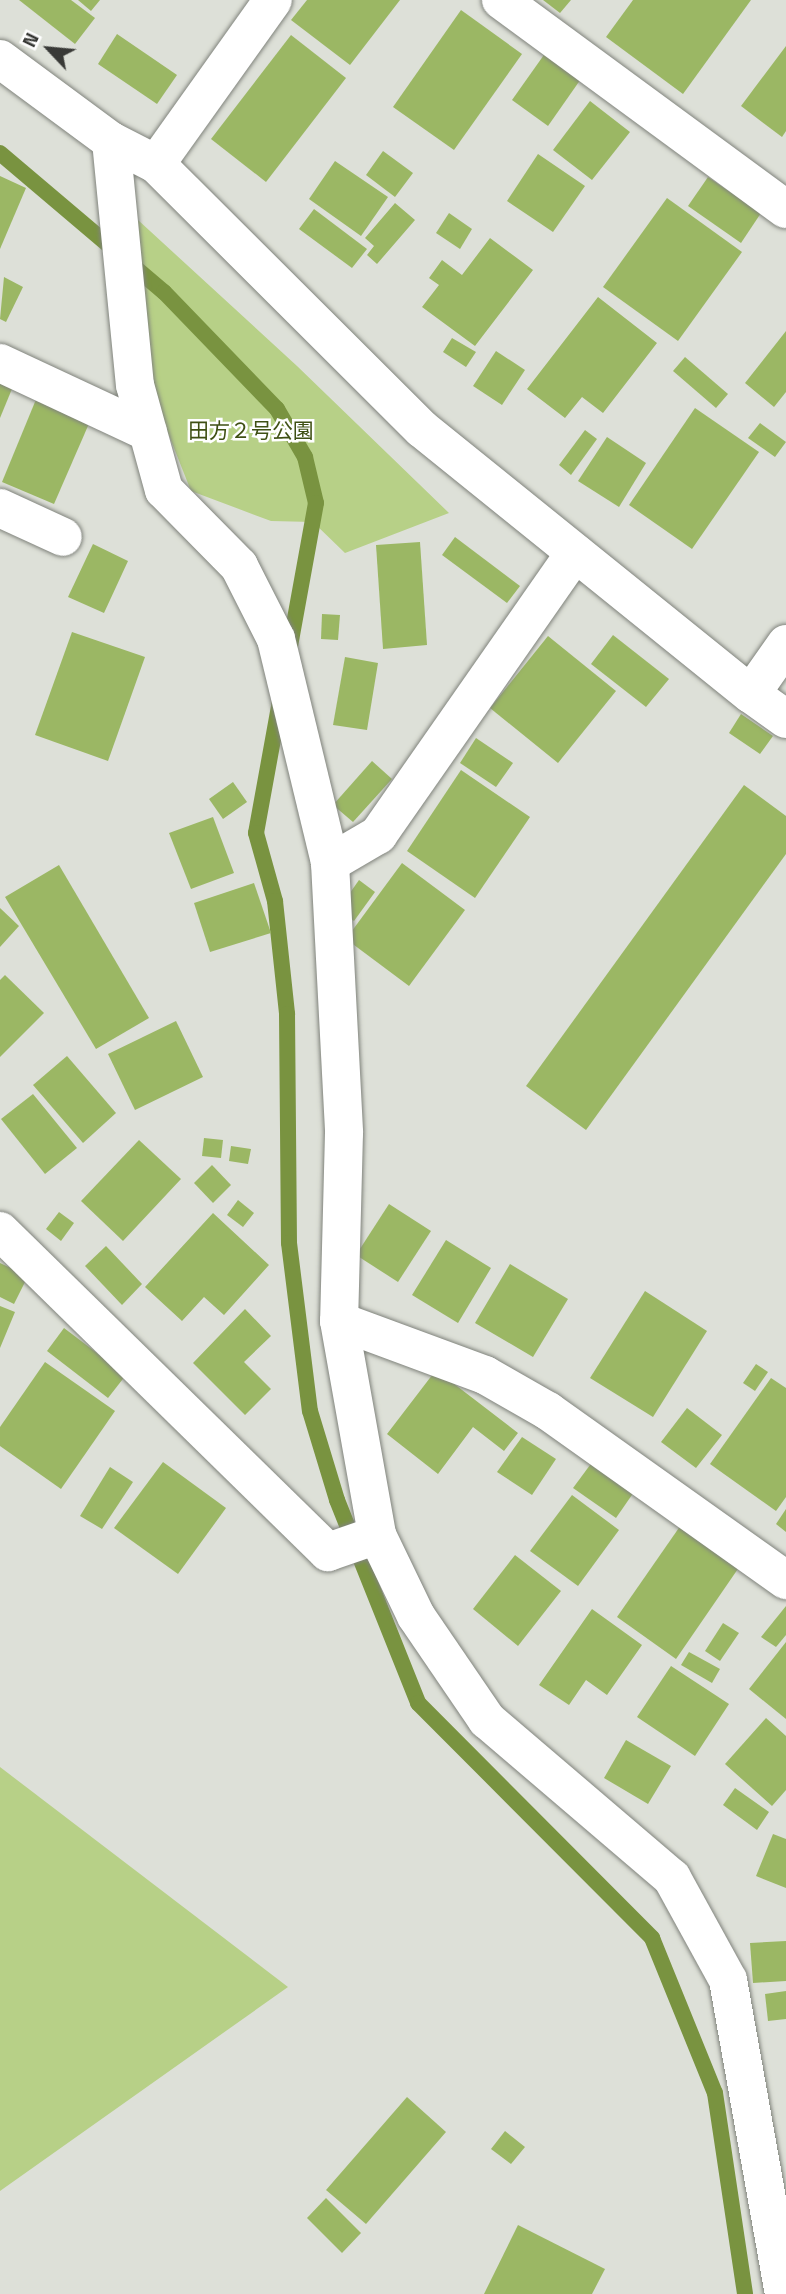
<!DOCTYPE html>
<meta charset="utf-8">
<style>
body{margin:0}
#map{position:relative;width:786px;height:2294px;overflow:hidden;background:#dde0d8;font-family:"Titillium Web","Noto Sans JP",sans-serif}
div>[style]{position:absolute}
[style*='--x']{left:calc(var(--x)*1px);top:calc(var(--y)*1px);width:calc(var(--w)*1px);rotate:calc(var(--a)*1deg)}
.green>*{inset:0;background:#b7d087}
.stream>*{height:16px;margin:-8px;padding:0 8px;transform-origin:8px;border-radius:8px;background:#799340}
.building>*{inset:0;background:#9bb764}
.roads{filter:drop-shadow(0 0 2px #80837c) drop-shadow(0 0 2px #80837c)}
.minor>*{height:38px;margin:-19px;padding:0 19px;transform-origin:19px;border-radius:19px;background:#fff}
.tertiary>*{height:38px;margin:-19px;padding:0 19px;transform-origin:19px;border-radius:19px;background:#fff}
span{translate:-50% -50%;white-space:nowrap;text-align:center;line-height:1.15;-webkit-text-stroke:5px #fff;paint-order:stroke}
.park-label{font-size:21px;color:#3f5014}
.north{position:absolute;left:14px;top:14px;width:70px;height:70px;-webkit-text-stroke:5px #fff;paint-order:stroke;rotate:296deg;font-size:19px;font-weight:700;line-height:28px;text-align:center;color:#393a37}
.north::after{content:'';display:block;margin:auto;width:24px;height:32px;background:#393a37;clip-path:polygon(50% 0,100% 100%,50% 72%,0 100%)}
</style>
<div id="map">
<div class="green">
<i style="clip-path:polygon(138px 220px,297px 366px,449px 513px,345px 553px,313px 522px,271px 521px,191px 491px,149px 385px)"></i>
<i style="clip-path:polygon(0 1767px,288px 1987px,0 2191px)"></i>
</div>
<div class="stream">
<i style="--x:0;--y:153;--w:215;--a:40.3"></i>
<i style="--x:164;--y:292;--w:163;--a:46"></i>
<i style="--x:277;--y:409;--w:56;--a:59.7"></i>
<i style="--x:305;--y:457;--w:47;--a:76.6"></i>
<i style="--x:316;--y:503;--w:151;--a:100.3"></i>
<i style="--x:280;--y:701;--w:134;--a:100.3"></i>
<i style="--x:256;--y:833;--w:71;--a:74.4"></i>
<i style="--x:275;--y:901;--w:114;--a:83.9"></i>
<i style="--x:287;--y:1014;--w:229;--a:89.5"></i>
<i style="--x:289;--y:1243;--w:169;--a:82.9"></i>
<i style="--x:310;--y:1411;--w:93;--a:73.1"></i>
<i style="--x:337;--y:1500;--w:219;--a:68.2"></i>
<i style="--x:418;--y:1703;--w:332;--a:45.1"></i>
<i style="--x:652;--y:1938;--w:167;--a:67.9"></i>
<i style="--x:715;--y:2093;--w:203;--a:81.5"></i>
</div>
<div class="building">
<i style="clip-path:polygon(19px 0,71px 0,95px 18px,75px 44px)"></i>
<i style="clip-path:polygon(78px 0,100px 0,91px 11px)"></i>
<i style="clip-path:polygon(307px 0,400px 0,350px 65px,291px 20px)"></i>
<i style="clip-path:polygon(543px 0,571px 0,560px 13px)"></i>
<i style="clip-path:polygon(633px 0,751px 0,683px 94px,606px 37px)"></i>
<i style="clip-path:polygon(461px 10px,522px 54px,454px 150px,393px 107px)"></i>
<i style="clip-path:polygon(117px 34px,177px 75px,157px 104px,98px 64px)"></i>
<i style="clip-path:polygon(291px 35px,346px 78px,266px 182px,211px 139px)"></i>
<i style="clip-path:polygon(786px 46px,786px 131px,782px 137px,741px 106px)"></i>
<i style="clip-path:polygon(546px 52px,583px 76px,548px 126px,512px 100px)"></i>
<i style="clip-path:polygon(590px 101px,630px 132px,592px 180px,553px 150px)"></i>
<i style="clip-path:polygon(383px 151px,413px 173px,395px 197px,366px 175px)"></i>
<i style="clip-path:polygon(538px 154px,585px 186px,553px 232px,507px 201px)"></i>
<i style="clip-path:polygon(335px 161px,388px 197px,361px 236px,309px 199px)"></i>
<i style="clip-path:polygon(0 176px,26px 188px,0 249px)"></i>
<i style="clip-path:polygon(708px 177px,761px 213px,741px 243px,688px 206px)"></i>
<i style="clip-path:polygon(667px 198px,742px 252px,678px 341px,603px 287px)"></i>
<i style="clip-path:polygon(395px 203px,415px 220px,377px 264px,367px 255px,374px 246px,365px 238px)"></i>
<i style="clip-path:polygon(314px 209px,367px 249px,352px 268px,299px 229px)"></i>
<i style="clip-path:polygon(449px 213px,472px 229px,460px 249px,436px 233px)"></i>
<i style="clip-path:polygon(490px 238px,533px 270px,475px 346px,422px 307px,439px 285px,429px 278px,442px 260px,462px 275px)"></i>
<i style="clip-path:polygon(4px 277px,23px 287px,6px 322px,0 319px)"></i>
<i style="clip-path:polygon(598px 297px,657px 343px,603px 413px,582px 397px,565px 418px,527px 389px)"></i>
<i style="clip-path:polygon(786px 331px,786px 392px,774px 407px,745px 383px)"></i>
<i style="clip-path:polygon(452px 338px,476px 352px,466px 367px,443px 352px)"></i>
<i style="clip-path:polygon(496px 351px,525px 370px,502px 405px,473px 386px)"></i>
<i style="clip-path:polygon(685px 357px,728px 394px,716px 408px,673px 371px)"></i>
<i style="clip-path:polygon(0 379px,14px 384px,0 418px)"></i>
<i style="clip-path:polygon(37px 397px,91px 419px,54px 504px,2px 482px)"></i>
<i style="clip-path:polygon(695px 408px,759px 452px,692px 549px,629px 505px)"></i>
<i style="clip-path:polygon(760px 423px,786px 442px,775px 457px,748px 438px)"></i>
<i style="clip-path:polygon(585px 430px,597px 439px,571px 475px,559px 465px)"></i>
<i style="clip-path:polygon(607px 437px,646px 463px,619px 507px,578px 481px)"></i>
<i style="clip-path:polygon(455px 537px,520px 586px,507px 603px,442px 555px)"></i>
<i style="clip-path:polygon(420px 542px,427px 645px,383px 649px,376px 545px)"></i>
<i style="clip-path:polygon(93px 544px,128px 561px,104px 613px,68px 597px)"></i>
<i style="clip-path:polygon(322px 614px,340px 615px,338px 640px,321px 639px)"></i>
<i style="clip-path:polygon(72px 632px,145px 657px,108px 761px,35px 735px)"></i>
<i style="clip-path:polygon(613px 635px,669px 679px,646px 707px,591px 664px)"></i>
<i style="clip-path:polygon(548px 636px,616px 691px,558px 763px,490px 708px)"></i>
<i style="clip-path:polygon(345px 657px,378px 663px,367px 730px,333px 725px)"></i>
<i style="clip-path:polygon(741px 714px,773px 736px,760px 754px,729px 733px)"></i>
<i style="clip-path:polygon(476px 738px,513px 763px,496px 787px,460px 763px)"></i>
<i style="clip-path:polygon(372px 761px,392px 779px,353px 822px,333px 805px)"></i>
<i style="clip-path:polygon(461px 770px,530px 817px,475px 898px,407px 851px)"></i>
<i style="clip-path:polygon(233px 782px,247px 802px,223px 819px,209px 799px)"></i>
<i style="clip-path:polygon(744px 785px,786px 816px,786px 854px,586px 1130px,526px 1086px)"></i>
<i style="clip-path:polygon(213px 817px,234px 873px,191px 889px,169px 833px)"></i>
<i style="clip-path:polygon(402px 863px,465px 910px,409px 986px,346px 939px)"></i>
<i style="clip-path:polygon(59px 865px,149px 1018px,96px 1049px,5px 897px)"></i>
<i style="clip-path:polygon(359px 880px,375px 892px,354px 921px,338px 910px)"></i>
<i style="clip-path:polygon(254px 883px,271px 933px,210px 952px,194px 903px)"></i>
<i style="clip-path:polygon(0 908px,19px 926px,0 947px)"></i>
<i style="clip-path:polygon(5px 975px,44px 1013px,0 1057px,0 980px)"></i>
<i style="clip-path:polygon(176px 1021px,203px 1077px,135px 1110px,108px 1054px)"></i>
<i style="clip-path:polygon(67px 1056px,116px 1113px,83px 1143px,33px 1085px)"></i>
<i style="clip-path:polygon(33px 1094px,77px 1148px,45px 1174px,1px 1119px)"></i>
<i style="clip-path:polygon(204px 1138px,223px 1140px,221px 1158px,202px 1156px)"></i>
<i style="clip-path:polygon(139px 1140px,181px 1179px,123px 1241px,81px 1201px)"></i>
<i style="clip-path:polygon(231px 1146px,251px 1149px,248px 1164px,229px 1161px)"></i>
<i style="clip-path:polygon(212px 1165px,231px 1185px,213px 1203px,194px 1183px)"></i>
<i style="clip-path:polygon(238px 1200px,254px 1213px,243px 1227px,227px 1215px)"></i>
<i style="clip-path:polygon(389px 1204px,431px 1231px,398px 1282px,356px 1255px)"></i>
<i style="clip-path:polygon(59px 1212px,74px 1223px,61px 1241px,46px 1229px)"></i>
<i style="clip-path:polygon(213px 1213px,269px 1265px,224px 1315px,204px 1297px,182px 1321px,145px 1287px)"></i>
<i style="clip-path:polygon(446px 1240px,491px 1268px,458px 1323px,412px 1295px)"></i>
<i style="clip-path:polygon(106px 1246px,142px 1284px,122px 1305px,85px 1266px)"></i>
<i style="clip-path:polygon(0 1263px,28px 1276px,14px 1304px,0 1297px)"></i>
<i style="clip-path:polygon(510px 1264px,568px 1299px,533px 1357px,475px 1323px)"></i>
<i style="clip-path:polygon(645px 1291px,707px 1331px,653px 1417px,590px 1378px)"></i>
<i style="clip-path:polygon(0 1306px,15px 1312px,0 1348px)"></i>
<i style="clip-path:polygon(245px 1309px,271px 1336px,244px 1362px,271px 1389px,245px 1415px,193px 1363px)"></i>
<i style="clip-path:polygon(64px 1328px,126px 1375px,108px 1398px,47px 1351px)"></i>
<i style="clip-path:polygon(45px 1362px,115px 1411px,61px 1489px,0 1446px,0 1427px)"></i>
<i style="clip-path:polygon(756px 1364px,768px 1372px,755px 1391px,743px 1383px)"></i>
<i style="clip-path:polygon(436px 1370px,518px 1433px,504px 1451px,473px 1427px,438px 1474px,387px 1434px)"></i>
<i style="clip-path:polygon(771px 1378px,786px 1388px,786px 1497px,776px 1511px,710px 1464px)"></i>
<i style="clip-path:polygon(687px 1408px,722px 1435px,696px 1468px,661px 1442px)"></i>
<i style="clip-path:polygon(522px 1437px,556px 1459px,532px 1495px,497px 1472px)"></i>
<i style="clip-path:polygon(593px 1461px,634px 1492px,616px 1518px,573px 1488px)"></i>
<i style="clip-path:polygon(163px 1462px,226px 1508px,178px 1574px,114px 1528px)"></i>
<i style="clip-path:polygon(110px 1467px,133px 1482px,102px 1529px,80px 1516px)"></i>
<i style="clip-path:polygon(572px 1495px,619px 1530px,578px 1586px,530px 1551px)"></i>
<i style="clip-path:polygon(786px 1509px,786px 1532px,776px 1524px)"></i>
<i style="clip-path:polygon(683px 1522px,742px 1563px,676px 1659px,617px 1617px)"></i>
<i style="clip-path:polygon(515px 1555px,561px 1591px,518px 1646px,473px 1609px)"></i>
<i style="clip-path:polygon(786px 1606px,786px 1635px,776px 1647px,761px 1637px)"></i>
<i style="clip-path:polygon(592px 1609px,642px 1645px,607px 1695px,586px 1680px,569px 1705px,539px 1685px)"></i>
<i style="clip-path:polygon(723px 1623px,739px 1633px,720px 1661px,705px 1651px)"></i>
<i style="clip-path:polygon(786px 1642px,786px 1719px,749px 1689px)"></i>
<i style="clip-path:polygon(689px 1652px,720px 1669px,712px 1683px,681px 1665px)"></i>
<i style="clip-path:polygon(671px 1666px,729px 1704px,695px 1756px,637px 1717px)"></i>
<i style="clip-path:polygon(766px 1718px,786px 1736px,786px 1790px,772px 1806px,725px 1764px)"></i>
<i style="clip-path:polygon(626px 1740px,671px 1766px,648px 1804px,604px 1778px)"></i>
<i style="clip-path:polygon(735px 1788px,769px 1812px,757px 1830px,723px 1805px)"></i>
<i style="clip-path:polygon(773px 1834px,786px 1839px,786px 1888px,756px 1876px)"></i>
<i style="clip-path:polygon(786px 1941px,786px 1981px,753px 1983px,750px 1943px)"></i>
<i style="clip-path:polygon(786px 1991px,786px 2019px,768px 2021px,765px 1994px)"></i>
<i style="clip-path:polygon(407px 2097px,446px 2132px,366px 2224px,326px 2190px)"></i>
<i style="clip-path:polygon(505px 2131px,525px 2147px,511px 2164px,491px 2149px)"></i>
<i style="clip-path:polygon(326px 2198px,361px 2233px,342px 2253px,307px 2218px)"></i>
<i style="clip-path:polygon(518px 2225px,605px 2269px,592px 2294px,484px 2294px)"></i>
</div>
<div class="roads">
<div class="minor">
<i style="--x:501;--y:0;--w:353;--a:36.3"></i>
<i style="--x:0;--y:59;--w:138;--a:36.5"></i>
<i style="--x:111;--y:141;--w:51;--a:27.1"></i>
<i style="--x:156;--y:164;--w:375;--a:44.9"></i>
<i style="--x:422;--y:429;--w:422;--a:38.9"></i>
<i style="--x:751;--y:694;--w:61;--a:-55"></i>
<i style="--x:111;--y:141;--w:245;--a:84.4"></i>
<i style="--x:135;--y:385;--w:109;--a:74.6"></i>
<i style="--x:164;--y:490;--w:107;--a:45.4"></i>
<i style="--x:239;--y:566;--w:82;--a:63.1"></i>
<i style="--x:276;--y:639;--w:230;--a:76.4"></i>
<i style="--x:330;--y:863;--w:270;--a:87"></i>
<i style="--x:344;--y:1133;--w:188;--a:91.5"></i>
<i style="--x:339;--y:1321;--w:217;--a:79.9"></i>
<i style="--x:377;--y:1535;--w:90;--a:64.3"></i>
<i style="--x:416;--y:1616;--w:126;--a:55.7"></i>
<i style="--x:487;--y:1720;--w:243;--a:40.5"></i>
<i style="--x:672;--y:1878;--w:116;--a:61.2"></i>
<i style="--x:728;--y:1980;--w:319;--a:79.9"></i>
<i style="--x:156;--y:164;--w:201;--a:-54.5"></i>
<i style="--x:0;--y:363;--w:163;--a:25"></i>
<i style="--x:0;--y:508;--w:69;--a:24.7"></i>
<i style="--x:330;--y:863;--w:56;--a:-30.3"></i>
<i style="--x:378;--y:835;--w:344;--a:-55.1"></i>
<i style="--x:0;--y:1231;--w:459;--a:44.4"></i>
<i style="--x:328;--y:1552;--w:52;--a:-19.1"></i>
<i style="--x:339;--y:1321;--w:156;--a:20.3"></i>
<i style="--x:485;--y:1375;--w:73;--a:29.7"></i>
<i style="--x:548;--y:1411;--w:292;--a:35.4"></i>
</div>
<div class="tertiary">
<i style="--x:751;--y:694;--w:43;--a:35.5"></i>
</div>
</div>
<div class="park-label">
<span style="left:251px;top:430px">田方２号公園</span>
</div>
<div class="north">N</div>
</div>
